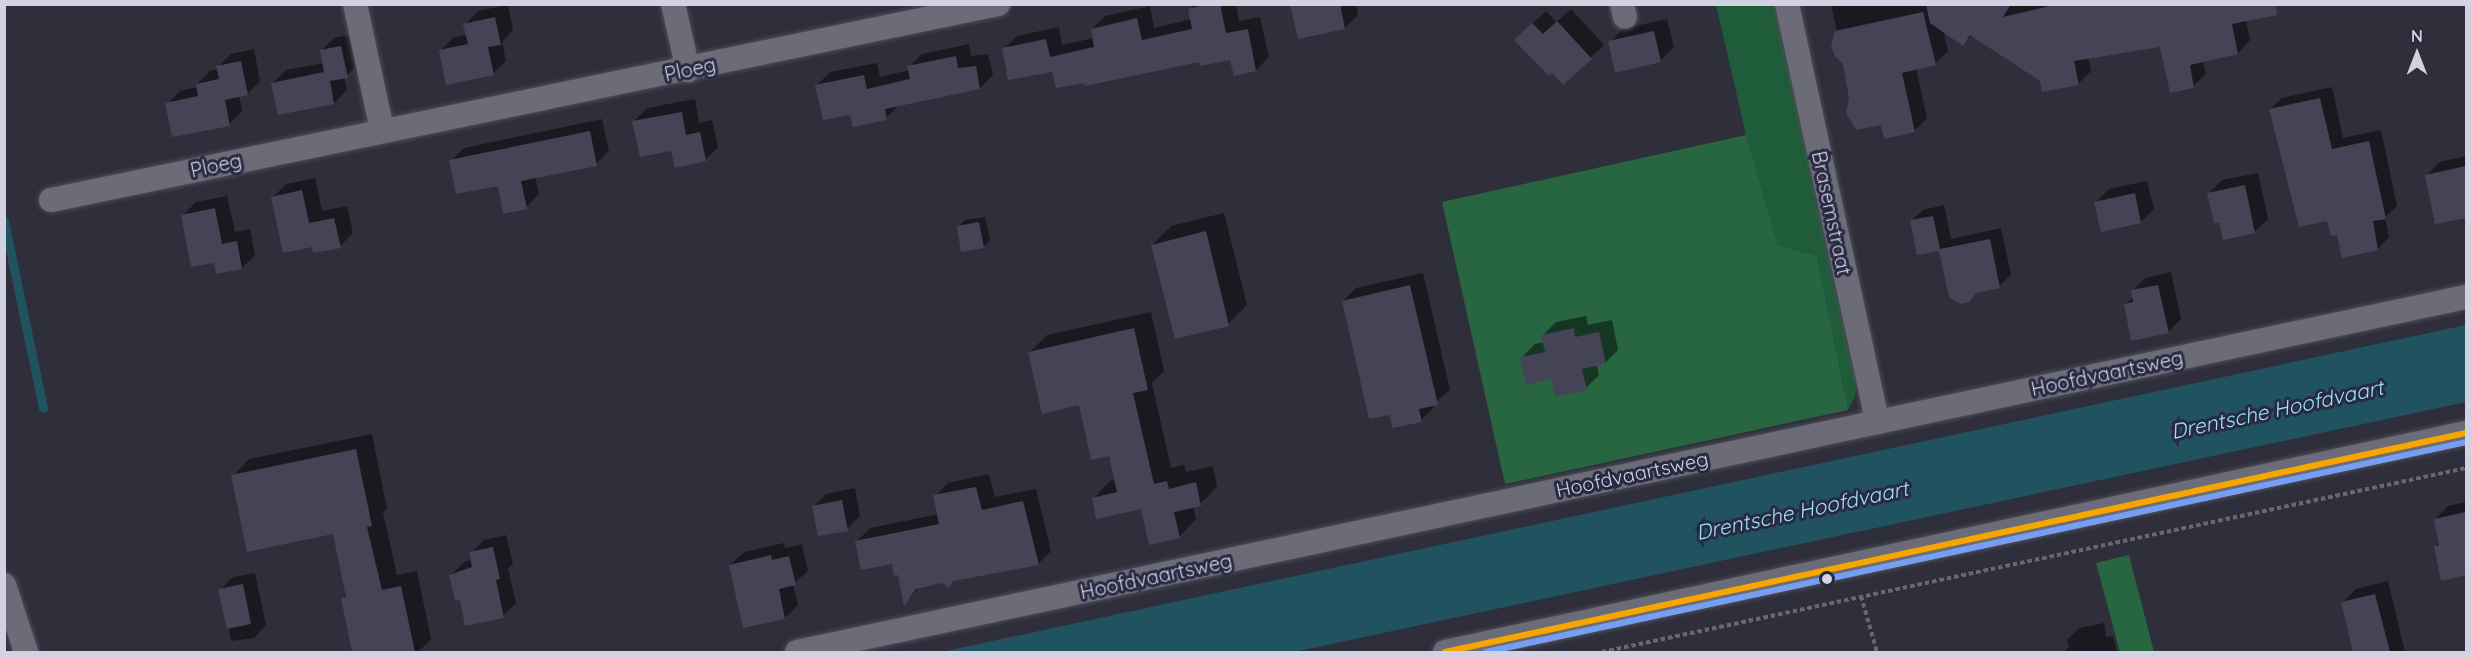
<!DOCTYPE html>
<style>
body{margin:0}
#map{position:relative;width:2471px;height:657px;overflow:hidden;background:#2f2f3c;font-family:Quicksand,sans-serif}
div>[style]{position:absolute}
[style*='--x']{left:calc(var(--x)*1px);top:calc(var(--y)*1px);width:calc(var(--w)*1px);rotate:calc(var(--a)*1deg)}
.green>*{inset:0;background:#1f5c39}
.forest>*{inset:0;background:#276641}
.water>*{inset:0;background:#205260}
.shadow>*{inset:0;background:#0007}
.stream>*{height:9px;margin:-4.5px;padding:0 4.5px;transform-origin:4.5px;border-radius:4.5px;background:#205260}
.building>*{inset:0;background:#454456}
.path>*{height:4px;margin-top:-2px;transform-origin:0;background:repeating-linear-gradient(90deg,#686873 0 4.5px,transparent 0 7.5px)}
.roads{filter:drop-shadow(0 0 2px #4d4c59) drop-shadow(0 0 2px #4d4c59)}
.minor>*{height:24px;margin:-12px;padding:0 12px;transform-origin:12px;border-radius:12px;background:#6c6c78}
.bus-1>*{height:6px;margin:-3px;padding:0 3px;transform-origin:3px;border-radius:3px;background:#f7a600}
.bus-2>*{height:6px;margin:-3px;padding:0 3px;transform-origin:3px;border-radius:3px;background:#769ff4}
.dots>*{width:16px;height:16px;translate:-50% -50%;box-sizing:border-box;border:3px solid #292942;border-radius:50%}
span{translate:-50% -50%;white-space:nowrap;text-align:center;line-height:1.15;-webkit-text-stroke:6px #292942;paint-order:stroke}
.street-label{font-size:20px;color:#d2d2e3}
.water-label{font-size:21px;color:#99e3fa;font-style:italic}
.frame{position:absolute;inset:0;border:6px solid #d2d2e3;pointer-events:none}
.north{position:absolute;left:2387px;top:24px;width:60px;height:60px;-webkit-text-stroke:4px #292942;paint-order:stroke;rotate:0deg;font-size:16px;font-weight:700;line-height:24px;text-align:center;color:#d2d2e3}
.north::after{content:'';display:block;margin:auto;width:21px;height:27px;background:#d2d2e3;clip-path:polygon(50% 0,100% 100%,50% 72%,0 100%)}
</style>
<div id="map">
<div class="green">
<i style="clip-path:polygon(1716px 5px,1775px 5px,1856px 382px,1855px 397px,1848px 410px,1817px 256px,1778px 245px,1746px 135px)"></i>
</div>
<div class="forest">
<i style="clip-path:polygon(1746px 135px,1778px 245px,1817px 256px,1848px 410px,1505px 484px,1442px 202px)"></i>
<i style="clip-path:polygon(2129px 555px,2154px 652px,2120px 652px,2096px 563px)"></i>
</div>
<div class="water">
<i style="clip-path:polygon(2466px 325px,2466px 402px,1294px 652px,941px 652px)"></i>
</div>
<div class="shadow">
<i style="clip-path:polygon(1194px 4px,1236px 4px,1239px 21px,1260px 17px,1269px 57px,1256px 70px,1232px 58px,1200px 61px,1085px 81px,1004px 49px,1017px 36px,1059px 27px,1062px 45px,1094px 38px,1092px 29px,1105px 16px,1150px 6px,1154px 28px,1192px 19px,1190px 9px)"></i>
<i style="clip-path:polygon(1292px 4px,1356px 4px,1358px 15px,1345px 28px)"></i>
<i style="clip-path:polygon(1831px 4px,2047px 4px,2061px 13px,2246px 20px,2250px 40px,2238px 53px,2203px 60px,2206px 74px,2193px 86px,2161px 45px,2088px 57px,2091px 71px,2078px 84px,2042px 80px,1972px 35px,1963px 44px,1943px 30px,1948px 51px,1935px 64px,1916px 68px,1927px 118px,1914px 131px,1882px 123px,1857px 128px,1847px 112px,1851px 98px)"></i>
<i style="clip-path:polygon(508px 5px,513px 30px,502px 42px,506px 61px,493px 74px,441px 50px,454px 37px,467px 35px,465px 25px,478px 11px)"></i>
<i style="clip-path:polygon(1571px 9px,1604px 45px,1563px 83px,1529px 27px,1546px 11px,1556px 22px)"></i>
<i style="clip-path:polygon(1667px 19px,1674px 47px,1661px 60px,1610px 42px,1623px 29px)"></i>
<i style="clip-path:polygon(354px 34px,361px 63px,344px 77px,347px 90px,334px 103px,273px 83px,286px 70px,324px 63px,321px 51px,334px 38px)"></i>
<i style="clip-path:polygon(969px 44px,971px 56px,988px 54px,993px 75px,980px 88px,899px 105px,886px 118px,851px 113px,817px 85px,830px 72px,877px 63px,880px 77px,909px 70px,909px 67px,922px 54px)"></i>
<i style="clip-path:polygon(254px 49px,260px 81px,247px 94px,239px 95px,242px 111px,229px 124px,167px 104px,180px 91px,198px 87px,197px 84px,210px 71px,218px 69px,218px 67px,231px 54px)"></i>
<i style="clip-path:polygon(2332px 87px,2343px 138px,2381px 130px,2397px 206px,2385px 217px,2389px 237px,2378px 249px,2338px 233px,2270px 109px,2282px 98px)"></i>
<i style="clip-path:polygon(695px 99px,699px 123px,712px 120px,718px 147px,705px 160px,672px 149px,634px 121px,647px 108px)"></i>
<i style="clip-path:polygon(602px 119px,609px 151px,596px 164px,535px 176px,539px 194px,526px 207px,499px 184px,451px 161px,464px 148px)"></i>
<i style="clip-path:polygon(2466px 156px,2466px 216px,2437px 223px,2427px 175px,2440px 162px)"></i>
<i style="clip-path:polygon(2258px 173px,2268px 219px,2254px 232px,2220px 221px,2209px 193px,2222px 180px)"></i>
<i style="clip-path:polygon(315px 178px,322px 211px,347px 206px,353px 233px,340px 246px,313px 245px,273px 197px,286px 184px)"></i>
<i style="clip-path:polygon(2147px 181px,2154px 209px,2141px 222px,2096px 202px,2109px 189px)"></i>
<i style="clip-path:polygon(227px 196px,235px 232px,250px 229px,255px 255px,242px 268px,215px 261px,183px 215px,196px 202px)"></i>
<i style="clip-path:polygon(1944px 205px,1951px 239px,2001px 228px,2011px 275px,1999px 286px,1940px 249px,1911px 221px,1923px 210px)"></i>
<i style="clip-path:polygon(1224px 213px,1247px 305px,1228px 324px,1152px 245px,1171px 226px)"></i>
<i style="clip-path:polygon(985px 217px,990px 240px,983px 247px,958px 227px,965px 220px)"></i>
<i style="clip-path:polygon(2171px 272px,2181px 319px,2168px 332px,2125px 305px,2133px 297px,2132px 291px,2145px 278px)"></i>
<i style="clip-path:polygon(1423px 273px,1450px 390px,1433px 404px,1434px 407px,1421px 420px,1391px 413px,1343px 301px,1356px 288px)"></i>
<i style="clip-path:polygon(1151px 312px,1164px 371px,1152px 383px,1171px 468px,1184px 465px,1186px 472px,1213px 466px,1217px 487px,1200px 504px,1193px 506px,1196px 519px,1179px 537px,1142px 508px,1093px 499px,1110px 481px,1116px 480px,1110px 454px,1080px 404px,1030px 352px,1047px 335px)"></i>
<i style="clip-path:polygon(1586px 316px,1588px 325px,1612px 320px,1618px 350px,1605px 363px,1597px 365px,1599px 375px,1586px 388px,1552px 377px,1522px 357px,1535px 344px,1545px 342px,1543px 335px,1556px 322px)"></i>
<i style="clip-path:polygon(372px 434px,387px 509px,383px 513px,397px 575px,417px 571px,431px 639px,418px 652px,353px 652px,342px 599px,347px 594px,334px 533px,233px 476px,249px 459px)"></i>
<i style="clip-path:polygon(989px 474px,995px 497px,1036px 489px,1051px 551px,1038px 564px,955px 580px,948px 586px,943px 582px,920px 587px,905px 603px,899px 573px,893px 562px,857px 541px,870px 528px,939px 514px,935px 496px,948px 483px)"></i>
<i style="clip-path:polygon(855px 488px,860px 516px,847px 529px,813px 507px,826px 494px)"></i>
<i style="clip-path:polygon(2466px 502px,2466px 574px,2442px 579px,2435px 546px,2440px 541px,2435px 519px,2448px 506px)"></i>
<i style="clip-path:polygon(506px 535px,513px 564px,508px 568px,516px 603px,503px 616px,461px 598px,451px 575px,464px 562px,472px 560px,471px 553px,484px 540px)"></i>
<i style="clip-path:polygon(784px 543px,785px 548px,802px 544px,808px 571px,793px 584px,798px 605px,785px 618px,730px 565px,744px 552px)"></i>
<i style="clip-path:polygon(255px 573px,266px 625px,254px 638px,231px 641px,220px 590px,233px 577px)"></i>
<i style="clip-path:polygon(2388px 581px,2405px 652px,2355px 652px,2343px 602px,2356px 589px)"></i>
<i style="clip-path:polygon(2104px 623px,2106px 637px,2113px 636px,2117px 652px,2063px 652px,2069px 647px,2067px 640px,2079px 628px)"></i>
</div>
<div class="stream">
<i style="--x:4;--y:221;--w:191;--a:78.2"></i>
</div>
<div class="building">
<i style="clip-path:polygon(1207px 4px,1220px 4px,1226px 33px,1248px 29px,1256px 71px,1234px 76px,1230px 60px,1200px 66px,1199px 62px,1085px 86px,1084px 83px,1056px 88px,1052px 72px,1008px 80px,1002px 48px,1046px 39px,1050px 57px,1094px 47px,1091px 29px,1137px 18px,1142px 40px,1192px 29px,1188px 9px)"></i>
<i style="clip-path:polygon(1290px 4px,1340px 4px,1345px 29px,1298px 39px)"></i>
<i style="clip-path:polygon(1926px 4px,2011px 4px,2003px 17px,2058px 4px,2276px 4px,2277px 15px,2232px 24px,2238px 54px,2190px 65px,2194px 88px,2170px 93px,2160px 47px,2074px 61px,2079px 85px,2042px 92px,2040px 81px,1970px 35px,1963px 46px,1930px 23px)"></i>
<i style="clip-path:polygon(1923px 12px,1936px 65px,1902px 73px,1915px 132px,1884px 139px,1881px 125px,1856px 130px,1846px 113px,1849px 98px,1843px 64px,1835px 56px,1831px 46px,1835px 31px)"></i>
<i style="clip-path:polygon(495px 17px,501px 45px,488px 47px,494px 75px,446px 85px,439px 50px,468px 44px,463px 24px)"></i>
<i style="clip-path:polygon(1557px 21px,1592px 59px,1563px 85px,1552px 73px,1549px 76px,1514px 40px,1532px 23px,1543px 34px)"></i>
<i style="clip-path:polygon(1654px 31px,1661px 62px,1615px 73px,1608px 41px)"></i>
<i style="clip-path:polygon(341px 46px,348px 78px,330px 81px,334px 104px,278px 115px,271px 83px,324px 72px,320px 50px)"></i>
<i style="clip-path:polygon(956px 56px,958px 68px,976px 66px,980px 89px,885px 109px,887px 120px,853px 127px,850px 115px,823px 120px,815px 85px,864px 75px,867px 89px,910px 79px,907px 66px)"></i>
<i style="clip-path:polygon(241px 61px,248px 95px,225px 100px,230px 126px,172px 137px,165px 103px,198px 96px,196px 84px,219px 79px,216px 66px)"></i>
<i style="clip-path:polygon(2320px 98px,2332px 149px,2369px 141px,2386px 219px,2373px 221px,2378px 250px,2342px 258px,2337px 235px,2331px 236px,2327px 221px,2299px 227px,2269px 109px)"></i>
<i style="clip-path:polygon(682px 112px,686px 135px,700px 132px,706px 161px,675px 168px,671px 151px,640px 157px,632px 121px)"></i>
<i style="clip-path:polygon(590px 131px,597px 166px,521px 181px,527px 209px,503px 214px,498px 186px,456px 194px,449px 160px)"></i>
<i style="clip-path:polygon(2466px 166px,2466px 218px,2435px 224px,2425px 175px)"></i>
<i style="clip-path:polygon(2245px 185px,2255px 233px,2223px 240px,2219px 222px,2214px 223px,2207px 193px)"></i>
<i style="clip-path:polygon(302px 190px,309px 223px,334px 218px,341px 248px,313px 253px,312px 247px,283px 253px,271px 197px)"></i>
<i style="clip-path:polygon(2135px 193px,2141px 223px,2101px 232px,2094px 202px)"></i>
<i style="clip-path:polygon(215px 208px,222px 244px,237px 241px,242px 269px,216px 274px,214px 263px,191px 267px,181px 215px)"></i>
<i style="clip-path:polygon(1933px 216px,1940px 249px,1990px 239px,2000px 288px,1976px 293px,1969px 302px,1960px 304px,1949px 297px,1939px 251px,1917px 255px,1910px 220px)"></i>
<i style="clip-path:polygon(979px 222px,984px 248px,961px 252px,957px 226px)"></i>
<i style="clip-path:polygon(1206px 231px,1229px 326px,1175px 339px,1151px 245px)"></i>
<i style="clip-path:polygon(1410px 285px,1438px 405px,1419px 409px,1422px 422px,1392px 428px,1390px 415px,1369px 419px,1342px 301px)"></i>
<i style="clip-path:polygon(2158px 285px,2169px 333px,2131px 341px,2124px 304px,2133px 302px,2131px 290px)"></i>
<i style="clip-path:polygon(1134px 328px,1148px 390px,1133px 393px,1154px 484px,1167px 481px,1169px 489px,1196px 482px,1201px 506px,1174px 512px,1180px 538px,1149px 545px,1141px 509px,1096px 519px,1092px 498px,1117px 492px,1109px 456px,1091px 460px,1079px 405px,1042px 414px,1028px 352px)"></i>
<i style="clip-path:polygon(1574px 328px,1575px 337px,1599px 332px,1606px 364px,1582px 369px,1587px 390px,1555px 397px,1551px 379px,1526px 385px,1520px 357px,1545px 352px,1541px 335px)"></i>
<i style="clip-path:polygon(356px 449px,372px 526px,367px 527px,382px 590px,401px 586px,415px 652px,352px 652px,341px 598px,346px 597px,333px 534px,247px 552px,231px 475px)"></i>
<i style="clip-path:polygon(976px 487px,982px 510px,1023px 501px,1039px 565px,953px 581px,949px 588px,942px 583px,916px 589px,904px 606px,898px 575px,894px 576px,892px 564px,861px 570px,855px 541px,939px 524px,933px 495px)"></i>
<i style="clip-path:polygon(842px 500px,848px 531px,818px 536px,812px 506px)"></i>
<i style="clip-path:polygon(2466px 512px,2466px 575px,2441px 581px,2434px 546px,2439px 545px,2434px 519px)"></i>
<i style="clip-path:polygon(493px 547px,500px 579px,496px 580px,504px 618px,465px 626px,460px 600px,455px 600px,449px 575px,472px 567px,469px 552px)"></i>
<i style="clip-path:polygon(771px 555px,772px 560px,789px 556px,796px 585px,779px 589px,785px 619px,743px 628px,729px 565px)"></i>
<i style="clip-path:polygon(243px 584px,251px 624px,227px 629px,218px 589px)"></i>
<i style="clip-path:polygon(2375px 594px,2390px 652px,2353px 652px,2341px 602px)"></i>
</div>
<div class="path">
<i style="--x:1861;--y:596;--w:58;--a:74.1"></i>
<i style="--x:1602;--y:652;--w:883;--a:-12.02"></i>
</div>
<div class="roads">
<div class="minor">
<i style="--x:355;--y:4;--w:129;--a:77.9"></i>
<i style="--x:673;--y:4;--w:68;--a:77.2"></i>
<i style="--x:1622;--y:4;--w:13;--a:77"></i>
<i style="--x:1787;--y:4;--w:428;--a:77.8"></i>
<i style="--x:51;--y:200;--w:967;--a:-11.69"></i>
<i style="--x:4;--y:585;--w:71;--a:71.8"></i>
<i style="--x:797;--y:652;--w:1706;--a:-12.01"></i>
<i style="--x:1445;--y:652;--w:1044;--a:-12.11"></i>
</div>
</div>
<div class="bus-1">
<i style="--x:1445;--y:652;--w:1044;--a:-12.11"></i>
</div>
<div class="bus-2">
<i style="--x:1486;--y:652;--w:1002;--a:-12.09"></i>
</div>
<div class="dots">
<i style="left:1827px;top:579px;background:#d2d2e3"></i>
</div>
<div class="street-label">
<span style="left:690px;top:69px;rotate:-12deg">Ploeg</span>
<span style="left:216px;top:165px;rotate:-12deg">Ploeg</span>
<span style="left:1832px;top:213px;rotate:78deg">Brasemstraat</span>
<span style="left:2107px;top:373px;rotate:-12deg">Hoofdvaartsweg</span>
<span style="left:1632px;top:474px;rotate:-12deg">Hoofdvaartsweg</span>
<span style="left:1156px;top:576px;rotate:-12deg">Hoofdvaartsweg</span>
</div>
<div class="water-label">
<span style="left:2277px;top:409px;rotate:-12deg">Drentsche Hoofdvaart</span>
<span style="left:1802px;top:510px;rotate:-12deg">Drentsche Hoofdvaart</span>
</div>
<div class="frame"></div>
<div class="north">N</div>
</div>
